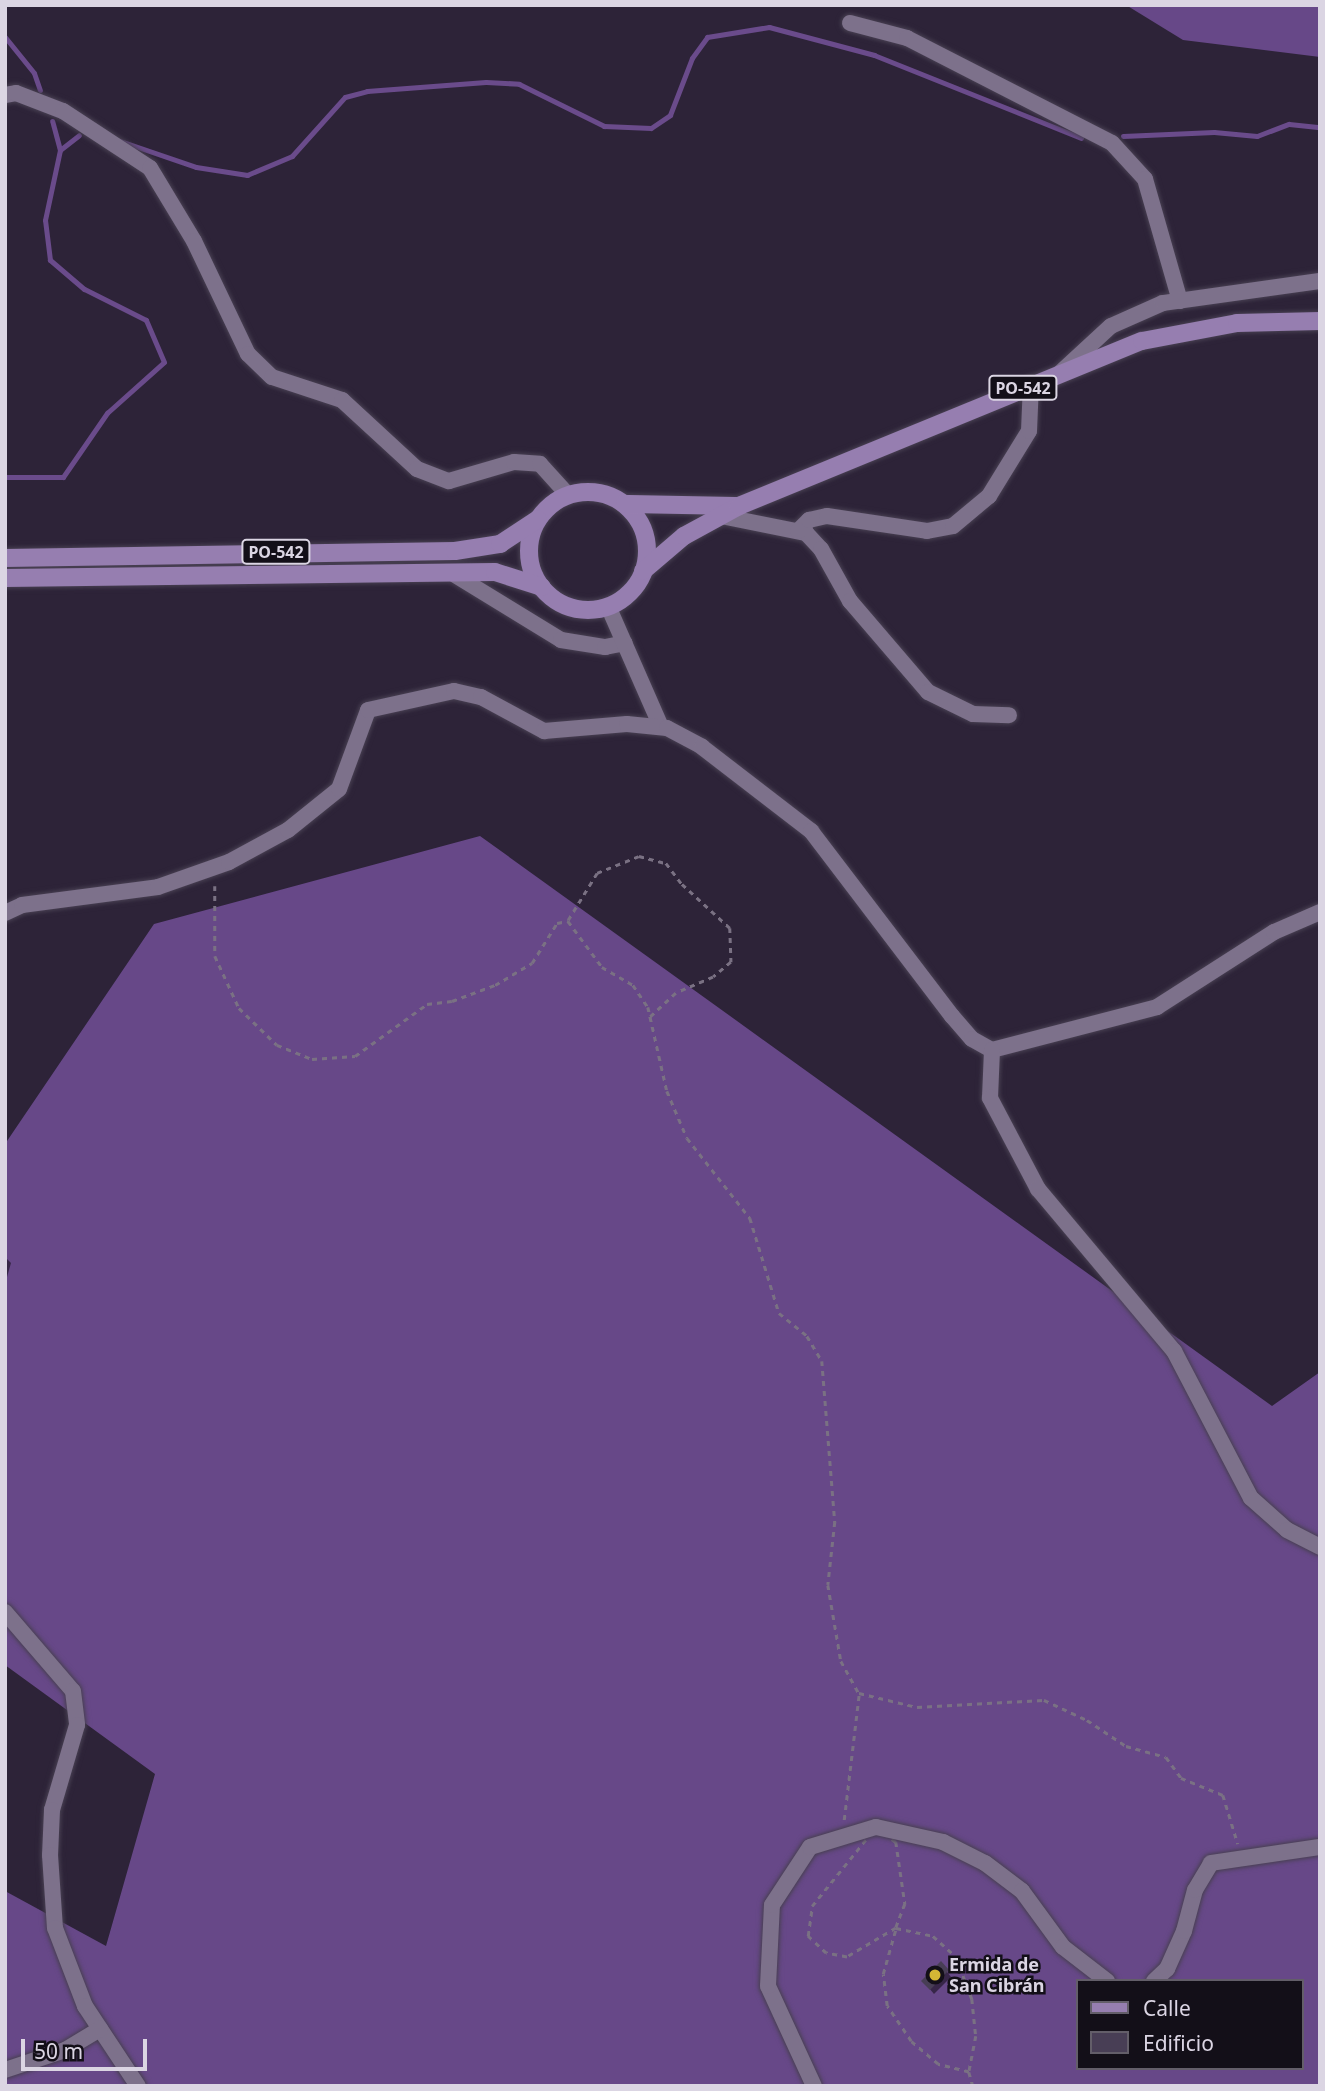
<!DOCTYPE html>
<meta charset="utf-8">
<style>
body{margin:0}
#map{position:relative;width:1325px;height:2091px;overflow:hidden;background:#2d2338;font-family:"Noto Sans",sans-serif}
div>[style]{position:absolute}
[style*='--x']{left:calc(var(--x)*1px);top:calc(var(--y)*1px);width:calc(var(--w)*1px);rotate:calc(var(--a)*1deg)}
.forest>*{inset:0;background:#674888}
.shadow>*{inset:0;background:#0007}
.stream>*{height:5px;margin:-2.5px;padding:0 2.5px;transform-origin:2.5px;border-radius:2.5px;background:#6a4b8b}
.building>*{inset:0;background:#483e55}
.path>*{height:2.5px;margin-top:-1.25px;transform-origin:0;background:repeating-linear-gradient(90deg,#7a7183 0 5px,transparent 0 10px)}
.roads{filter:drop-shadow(0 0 2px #484052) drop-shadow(0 0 2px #484052)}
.street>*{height:16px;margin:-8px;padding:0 8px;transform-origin:8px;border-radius:8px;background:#7d718b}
.primary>*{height:18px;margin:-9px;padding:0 9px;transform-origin:9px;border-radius:9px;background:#967eb0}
.primary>.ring{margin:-9px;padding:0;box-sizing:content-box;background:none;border:18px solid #967eb0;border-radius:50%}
.dots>*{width:19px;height:19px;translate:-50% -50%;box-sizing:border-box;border:4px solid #130f18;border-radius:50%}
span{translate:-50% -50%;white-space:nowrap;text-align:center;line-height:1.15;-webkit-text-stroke:5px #130f18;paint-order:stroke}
.shield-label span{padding:2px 5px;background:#130f18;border:2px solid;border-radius:5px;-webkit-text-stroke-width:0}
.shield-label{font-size:16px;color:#dbd5e3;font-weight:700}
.poi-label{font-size:18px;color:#dbd5e3;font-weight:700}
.left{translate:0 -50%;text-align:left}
.frame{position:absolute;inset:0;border:7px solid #dbd5e3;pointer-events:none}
.legend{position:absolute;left:1076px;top:1979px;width:228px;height:91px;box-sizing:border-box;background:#130f18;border:2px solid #635e69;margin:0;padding:9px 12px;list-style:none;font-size:21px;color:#dbd5e3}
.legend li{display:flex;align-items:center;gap:14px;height:35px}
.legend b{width:35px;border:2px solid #635e69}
.scale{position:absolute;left:21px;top:2039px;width:126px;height:32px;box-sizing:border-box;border:4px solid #dbd5e3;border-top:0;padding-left:9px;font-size:21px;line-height:24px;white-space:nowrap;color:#dbd5e3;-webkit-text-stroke:5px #130f18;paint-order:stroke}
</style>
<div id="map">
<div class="forest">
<i style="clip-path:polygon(1126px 5px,1320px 5px,1320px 57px,1183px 40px)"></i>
<i style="clip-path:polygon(evenodd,480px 836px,1272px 1406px,1320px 1372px,1320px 2086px,5px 2086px,5px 1891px,106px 1946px,155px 1774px,5px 1665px,5px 1144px,154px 924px,480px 836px,1078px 1981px,1302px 1981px,1302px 2068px,1078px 2068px,1078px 1981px)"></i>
</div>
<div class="shadow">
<i style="clip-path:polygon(5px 1257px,11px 1263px,5px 1284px)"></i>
<i style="clip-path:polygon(941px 1964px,951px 1977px,934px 1994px,923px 1981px)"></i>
</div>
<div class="stream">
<i style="--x:5;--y:37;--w:46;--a:51.1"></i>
<i style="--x:34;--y:73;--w:18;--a:71"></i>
<i style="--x:1123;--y:136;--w:91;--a:-2.5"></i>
<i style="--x:1214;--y:132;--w:43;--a:5.3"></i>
<i style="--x:1257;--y:136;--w:34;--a:-21"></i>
<i style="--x:1289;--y:124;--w:31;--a:6"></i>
<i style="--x:120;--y:141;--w:80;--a:18.9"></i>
<i style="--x:196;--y:167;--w:52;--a:8.9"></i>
<i style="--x:247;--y:175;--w:49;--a:-22.9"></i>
<i style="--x:292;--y:156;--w:79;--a:-48.1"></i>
<i style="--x:345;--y:97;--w:23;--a:-15"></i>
<i style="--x:367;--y:91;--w:119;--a:-4.3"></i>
<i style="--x:486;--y:82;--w:33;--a:3"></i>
<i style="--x:519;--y:84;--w:95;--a:26.3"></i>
<i style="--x:604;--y:126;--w:47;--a:2.4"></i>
<i style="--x:651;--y:128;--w:23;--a:-34"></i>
<i style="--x:670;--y:115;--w:61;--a:-68.9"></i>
<i style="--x:692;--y:58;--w:26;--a:-54"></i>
<i style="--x:707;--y:37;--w:63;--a:-9.2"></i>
<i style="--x:769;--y:27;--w:109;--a:14.9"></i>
<i style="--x:874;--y:55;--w:223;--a:21.8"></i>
<i style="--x:60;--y:150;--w:24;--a:-38"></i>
<i style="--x:5;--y:477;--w:58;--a:0"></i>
<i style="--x:63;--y:477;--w:78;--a:-55.5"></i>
<i style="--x:107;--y:413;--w:76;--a:-41.8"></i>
<i style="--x:164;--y:362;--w:46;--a:-113.2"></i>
<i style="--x:146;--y:320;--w:69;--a:-153.4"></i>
<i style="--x:84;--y:289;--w:45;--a:-139.5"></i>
<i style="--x:50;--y:260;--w:40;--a:-97.1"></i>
<i style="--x:45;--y:220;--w:72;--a:-77.9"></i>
<i style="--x:60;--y:150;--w:30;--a:-105"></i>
</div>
<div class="building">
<i style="clip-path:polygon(941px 1961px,949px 1970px,930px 1990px,921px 1981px)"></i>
</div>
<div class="path">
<i style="--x:215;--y:886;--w:70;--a:90"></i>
<i style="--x:215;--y:956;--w:57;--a:65.2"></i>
<i style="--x:239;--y:1008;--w:53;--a:44.2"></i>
<i style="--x:277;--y:1045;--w:38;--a:22"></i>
<i style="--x:312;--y:1059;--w:43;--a:-4"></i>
<i style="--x:355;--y:1056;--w:89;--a:-35.8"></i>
<i style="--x:427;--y:1004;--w:25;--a:-7"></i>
<i style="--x:452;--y:1001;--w:46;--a:-20.4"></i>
<i style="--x:495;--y:985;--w:43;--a:-30.7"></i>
<i style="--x:532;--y:963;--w:47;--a:-58"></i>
<i style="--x:557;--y:923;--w:11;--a:-10"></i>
<i style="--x:568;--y:921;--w:57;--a:53.5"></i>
<i style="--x:602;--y:967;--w:36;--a:30"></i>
<i style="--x:633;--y:985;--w:27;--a:56"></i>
<i style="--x:648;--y:1007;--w:86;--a:77.3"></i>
<i style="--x:667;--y:1091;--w:51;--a:66.9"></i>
<i style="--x:687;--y:1138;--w:102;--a:51.8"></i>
<i style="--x:750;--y:1218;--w:99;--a:73"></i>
<i style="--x:779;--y:1313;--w:36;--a:39"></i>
<i style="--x:807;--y:1336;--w:29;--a:59"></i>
<i style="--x:822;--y:1361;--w:162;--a:85.4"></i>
<i style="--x:835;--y:1522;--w:63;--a:96.3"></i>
<i style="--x:828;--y:1585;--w:77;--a:80.3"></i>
<i style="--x:841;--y:1661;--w:37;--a:61"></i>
<i style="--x:859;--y:1693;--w:60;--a:13.6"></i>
<i style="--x:917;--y:1707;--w:127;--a:-3.2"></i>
<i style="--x:1044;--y:1700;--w:47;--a:24.9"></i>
<i style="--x:1087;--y:1720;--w:47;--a:33.7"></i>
<i style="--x:1126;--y:1746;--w:41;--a:15.4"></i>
<i style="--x:1166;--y:1757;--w:26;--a:54"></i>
<i style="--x:1181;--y:1778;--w:45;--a:22"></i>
<i style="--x:1223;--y:1795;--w:51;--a:73"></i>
<i style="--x:568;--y:920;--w:55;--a:-58.3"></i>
<i style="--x:597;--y:873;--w:45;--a:-22"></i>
<i style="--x:639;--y:856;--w:28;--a:15"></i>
<i style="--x:666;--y:863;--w:26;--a:53"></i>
<i style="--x:682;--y:884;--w:65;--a:42.5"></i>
<i style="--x:730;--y:928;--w:34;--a:88"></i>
<i style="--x:731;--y:962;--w:23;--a:140"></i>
<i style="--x:713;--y:977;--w:40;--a:156.6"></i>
<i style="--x:676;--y:993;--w:35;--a:137"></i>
<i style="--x:844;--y:1820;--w:127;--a:-83.2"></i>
<i style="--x:876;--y:1827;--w:25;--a:37"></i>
<i style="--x:896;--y:1842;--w:63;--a:81.7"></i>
<i style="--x:905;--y:1904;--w:26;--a:111"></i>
<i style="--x:896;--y:1928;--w:57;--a:149.4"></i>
<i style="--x:847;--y:1957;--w:21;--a:-169"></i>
<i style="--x:826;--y:1953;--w:25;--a:-137"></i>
<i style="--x:808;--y:1936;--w:30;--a:-82"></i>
<i style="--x:812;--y:1906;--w:102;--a:-51"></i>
<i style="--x:969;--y:2072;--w:32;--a:-166"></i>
<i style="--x:938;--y:2064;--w:35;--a:-140"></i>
<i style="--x:911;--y:2041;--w:42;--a:-124.4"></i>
<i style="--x:887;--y:2006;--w:32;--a:-97"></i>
<i style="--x:883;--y:1974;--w:48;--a:-74.2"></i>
<i style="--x:896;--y:1928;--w:38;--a:12"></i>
<i style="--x:933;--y:1936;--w:31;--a:42"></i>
<i style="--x:956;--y:1957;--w:45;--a:69.1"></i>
<i style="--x:972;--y:1999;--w:37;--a:84"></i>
<i style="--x:976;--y:2036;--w:37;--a:101"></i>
<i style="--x:969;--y:2072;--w:15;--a:74"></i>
</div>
<div class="roads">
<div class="street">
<i style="--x:850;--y:23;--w:59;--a:14.7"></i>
<i style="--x:907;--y:38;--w:230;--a:27.1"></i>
<i style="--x:1112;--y:143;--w:49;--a:47.5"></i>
<i style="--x:1145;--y:179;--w:127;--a:74"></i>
<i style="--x:5;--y:95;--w:11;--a:-10"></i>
<i style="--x:16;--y:93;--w:50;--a:21"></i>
<i style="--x:63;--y:111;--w:104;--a:33.2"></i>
<i style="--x:150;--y:168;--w:85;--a:58.9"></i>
<i style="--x:194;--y:241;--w:125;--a:64.5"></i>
<i style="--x:248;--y:354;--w:33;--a:44"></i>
<i style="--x:272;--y:377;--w:74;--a:18.2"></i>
<i style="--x:342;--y:400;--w:102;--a:42.6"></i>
<i style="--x:417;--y:469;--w:34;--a:21"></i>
<i style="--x:449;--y:481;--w:68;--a:-16.3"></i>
<i style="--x:514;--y:462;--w:26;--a:4"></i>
<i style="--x:540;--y:464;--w:42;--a:47.9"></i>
<i style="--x:1060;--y:373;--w:69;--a:-42.7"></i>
<i style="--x:1111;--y:326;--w:57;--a:-23.9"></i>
<i style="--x:1163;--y:303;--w:159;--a:-8"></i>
<i style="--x:721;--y:516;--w:87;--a:11.3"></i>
<i style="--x:806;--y:533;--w:22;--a:47"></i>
<i style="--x:821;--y:549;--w:60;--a:60.9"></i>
<i style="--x:850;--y:601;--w:120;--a:49.4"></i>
<i style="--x:928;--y:692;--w:50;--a:26.1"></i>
<i style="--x:973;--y:714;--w:36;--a:2"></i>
<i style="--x:798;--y:531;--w:16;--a:-45"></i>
<i style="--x:809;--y:520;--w:18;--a:-13"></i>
<i style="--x:827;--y:516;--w:101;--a:8.5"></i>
<i style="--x:927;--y:531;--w:26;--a:-11"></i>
<i style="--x:953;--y:526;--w:47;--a:-39.8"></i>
<i style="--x:989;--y:496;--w:76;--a:-58.4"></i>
<i style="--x:1029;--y:431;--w:47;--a:-87.6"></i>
<i style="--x:455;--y:575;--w:124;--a:31.5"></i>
<i style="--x:561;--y:640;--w:45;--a:9"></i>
<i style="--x:605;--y:647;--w:20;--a:-11"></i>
<i style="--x:608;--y:606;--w:132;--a:66.3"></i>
<i style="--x:5;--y:913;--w:19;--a:-25"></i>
<i style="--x:22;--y:905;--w:137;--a:-7.5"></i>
<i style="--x:158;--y:887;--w:75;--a:-19.4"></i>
<i style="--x:229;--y:862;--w:67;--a:-28.5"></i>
<i style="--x:288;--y:830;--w:65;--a:-38.8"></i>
<i style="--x:339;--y:789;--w:84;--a:-69.8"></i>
<i style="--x:368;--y:710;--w:88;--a:-12.5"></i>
<i style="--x:454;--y:691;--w:28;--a:13"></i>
<i style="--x:481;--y:697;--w:72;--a:28.4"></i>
<i style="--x:544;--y:731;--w:83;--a:-4.8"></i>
<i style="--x:627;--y:724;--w:40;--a:5.7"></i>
<i style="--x:667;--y:728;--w:40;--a:28"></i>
<i style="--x:702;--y:747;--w:138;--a:37.6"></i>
<i style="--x:811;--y:831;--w:233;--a:52.7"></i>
<i style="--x:952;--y:1016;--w:30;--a:49"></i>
<i style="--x:972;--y:1039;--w:23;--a:29"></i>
<i style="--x:992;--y:1050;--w:171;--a:-14.6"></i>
<i style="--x:1157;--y:1007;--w:139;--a:-32.7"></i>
<i style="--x:1274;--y:932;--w:50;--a:-23.5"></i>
<i style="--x:992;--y:1050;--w:48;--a:92.4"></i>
<i style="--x:990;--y:1098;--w:103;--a:62.2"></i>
<i style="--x:1038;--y:1189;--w:212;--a:50"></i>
<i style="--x:1174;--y:1351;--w:166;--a:62.4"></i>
<i style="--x:1251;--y:1498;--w:48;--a:41.6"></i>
<i style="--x:1287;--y:1530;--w:37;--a:27"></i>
<i style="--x:5;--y:1612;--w:104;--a:49.3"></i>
<i style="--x:73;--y:1691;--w:34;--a:83"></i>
<i style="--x:77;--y:1725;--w:89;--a:106.4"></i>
<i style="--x:52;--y:1810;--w:45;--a:92.5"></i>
<i style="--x:50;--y:1855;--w:73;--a:86.1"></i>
<i style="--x:55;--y:1928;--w:84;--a:69"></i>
<i style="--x:85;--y:2006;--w:96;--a:56.5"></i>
<i style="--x:1154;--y:1981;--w:18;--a:-43"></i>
<i style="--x:1167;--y:1969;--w:42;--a:-65.9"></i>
<i style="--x:1184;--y:1931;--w:42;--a:-75"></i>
<i style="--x:1195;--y:1890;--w:31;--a:-59"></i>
<i style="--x:1211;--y:1863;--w:110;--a:-8.4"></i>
<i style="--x:5;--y:2070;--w:63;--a:-18.4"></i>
<i style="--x:65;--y:2050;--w:41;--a:-31"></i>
<i style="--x:814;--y:2086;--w:110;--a:-114.7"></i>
<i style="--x:768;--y:1986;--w:81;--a:-87.2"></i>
<i style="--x:772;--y:1905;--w:69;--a:-56.8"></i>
<i style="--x:810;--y:1847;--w:69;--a:-16.9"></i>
<i style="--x:876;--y:1827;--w:69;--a:12.6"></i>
<i style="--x:943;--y:1842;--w:47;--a:26.6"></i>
<i style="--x:985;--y:1863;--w:46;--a:37.1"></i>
<i style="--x:1022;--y:1891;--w:69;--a:53.8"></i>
<i style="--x:1063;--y:1947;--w:56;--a:37.7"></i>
</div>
<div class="primary">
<i class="ring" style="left:529px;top:492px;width:100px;height:100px"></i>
<i style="--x:625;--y:504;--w:114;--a:1"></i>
<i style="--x:5;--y:558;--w:450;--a:-0.9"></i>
<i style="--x:455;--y:551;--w:46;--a:-8.8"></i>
<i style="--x:500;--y:544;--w:45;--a:-33.3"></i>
<i style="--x:643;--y:571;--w:54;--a:-40.5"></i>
<i style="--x:684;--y:536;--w:63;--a:-28.6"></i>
<i style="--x:739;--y:506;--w:435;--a:-22.3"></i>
<i style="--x:1142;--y:341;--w:97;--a:-10.7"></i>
<i style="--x:1237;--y:323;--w:83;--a:-1.4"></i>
<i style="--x:5;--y:578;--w:490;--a:-0.7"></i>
<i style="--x:495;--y:572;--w:49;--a:17.7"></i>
</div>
</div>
<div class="dots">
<i style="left:935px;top:1975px;background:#d4b635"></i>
</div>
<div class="shield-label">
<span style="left:1023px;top:388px">PO-542</span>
<span style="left:276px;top:552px">PO-542</span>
</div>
<div class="poi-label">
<span class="left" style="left:949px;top:1975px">Ermida de<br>San Cibrán</span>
</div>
<div class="frame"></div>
<ul class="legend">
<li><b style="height:9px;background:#967eb0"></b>Calle</li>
<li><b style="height:19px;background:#483e55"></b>Edificio</li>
</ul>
<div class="scale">50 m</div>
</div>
